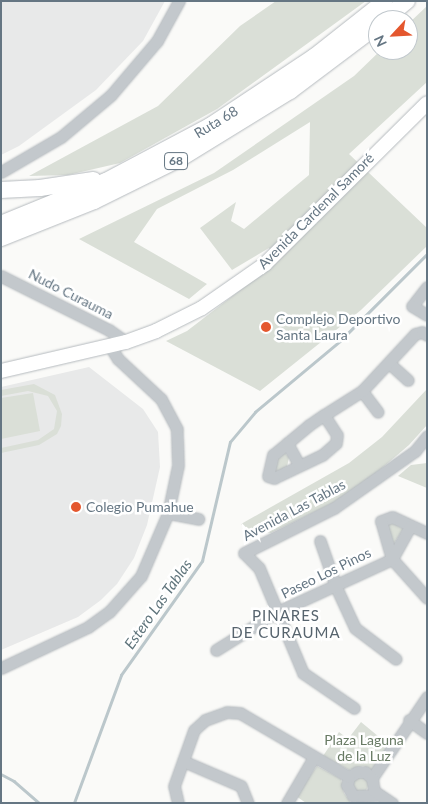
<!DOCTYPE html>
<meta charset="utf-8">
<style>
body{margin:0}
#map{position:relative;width:428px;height:804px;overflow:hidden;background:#fafaf8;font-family:Lato,sans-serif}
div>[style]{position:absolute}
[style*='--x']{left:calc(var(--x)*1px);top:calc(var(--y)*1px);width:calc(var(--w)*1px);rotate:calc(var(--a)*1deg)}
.built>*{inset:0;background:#e8e9e9}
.green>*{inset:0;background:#dadfd7}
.round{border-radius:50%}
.stream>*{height:2.5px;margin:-1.25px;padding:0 1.25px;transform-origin:1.25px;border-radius:1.25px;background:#bbc7cb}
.roads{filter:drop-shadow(0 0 1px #b5babe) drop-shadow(0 0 1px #b5babe)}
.minor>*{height:11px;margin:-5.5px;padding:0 5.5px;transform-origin:5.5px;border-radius:5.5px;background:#c3c8cc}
.major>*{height:14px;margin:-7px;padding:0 7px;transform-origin:7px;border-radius:7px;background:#fff}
.highway>*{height:16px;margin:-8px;padding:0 8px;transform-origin:8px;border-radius:8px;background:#fff}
.dots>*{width:14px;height:14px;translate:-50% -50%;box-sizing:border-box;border:2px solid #fff;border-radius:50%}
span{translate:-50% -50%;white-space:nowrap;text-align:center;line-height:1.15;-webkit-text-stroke:5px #fff;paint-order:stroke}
.shield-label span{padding:1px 4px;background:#fff;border:1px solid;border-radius:4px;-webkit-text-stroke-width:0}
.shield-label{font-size:12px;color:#657683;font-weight:700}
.street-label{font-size:14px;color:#657683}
.poi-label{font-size:14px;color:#657683}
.left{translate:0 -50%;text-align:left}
.park-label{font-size:14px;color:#687a64}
.water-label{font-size:15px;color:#60757c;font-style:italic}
.neighbourhood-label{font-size:15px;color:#57646e;letter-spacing:1px}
.frame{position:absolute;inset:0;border:2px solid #657683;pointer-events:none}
.north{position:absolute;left:368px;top:10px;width:50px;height:50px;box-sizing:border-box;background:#fff;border:1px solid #c1c8cd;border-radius:50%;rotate:245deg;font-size:14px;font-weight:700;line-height:20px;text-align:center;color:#657683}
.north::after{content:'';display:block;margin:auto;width:18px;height:22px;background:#e4572e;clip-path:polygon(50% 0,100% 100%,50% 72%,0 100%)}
</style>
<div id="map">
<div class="built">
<i style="clip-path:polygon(1px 1px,165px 1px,143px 41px,96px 90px,19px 146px,1px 155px)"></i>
<i style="clip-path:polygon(89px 367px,143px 409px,158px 432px,160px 467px,147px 525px,134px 558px,117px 584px,101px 600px,78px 617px,1px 650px,1px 387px)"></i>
</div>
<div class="green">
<i style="clip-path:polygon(276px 1px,366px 1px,217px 109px,120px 163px,68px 175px,29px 176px,158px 106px,240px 26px)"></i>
<i style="clip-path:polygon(427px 6px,427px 82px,349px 154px,427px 228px,427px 246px,361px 310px,260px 391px,166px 341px,187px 331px,277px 262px,269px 248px,232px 270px,200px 228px,236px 202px,231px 221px,244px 229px,309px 175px,310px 122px,233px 170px,157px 209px,134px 242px,207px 284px,189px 299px,79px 239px,214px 173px,354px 76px,381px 50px,408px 50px,408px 24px)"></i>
<i style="clip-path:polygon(34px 384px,55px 395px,62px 414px,61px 426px,57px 434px,39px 445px,1px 453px,1px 448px,38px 440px,54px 429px,57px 411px,48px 396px,28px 391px,1px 396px,1px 390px)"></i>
<i style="clip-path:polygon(427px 389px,427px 425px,409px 445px,375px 474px,333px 503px,271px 533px,246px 529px,241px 524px,349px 463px,382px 437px)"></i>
<i style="clip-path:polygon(33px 393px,40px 431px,1px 439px,1px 398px)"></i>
<i style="clip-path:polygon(285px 453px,289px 457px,287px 467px,274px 473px,279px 454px)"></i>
<i style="clip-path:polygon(427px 463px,427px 488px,398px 476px,411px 465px)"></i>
<i style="clip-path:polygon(392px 522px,403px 529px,394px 544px,386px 523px)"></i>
<i style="clip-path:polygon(361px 722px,390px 746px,374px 771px,363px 766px,349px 770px,323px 756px,339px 732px,348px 739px)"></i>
<i style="clip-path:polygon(317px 766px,341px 779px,344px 793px,351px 803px,306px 803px,296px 796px)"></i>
<i class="round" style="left:352px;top:777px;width:16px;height:16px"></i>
</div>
<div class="stream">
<i style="--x:1;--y:774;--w:15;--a:28"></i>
<i style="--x:14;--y:781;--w:33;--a:41"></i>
<i style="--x:74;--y:803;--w:136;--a:-69.8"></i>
<i style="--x:121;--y:675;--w:140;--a:-54.6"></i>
<i style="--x:202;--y:561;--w:122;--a:-76.8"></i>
<i style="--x:230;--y:442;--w:39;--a:-50"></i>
<i style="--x:255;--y:412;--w:112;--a:-39.9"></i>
<i style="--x:341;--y:340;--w:122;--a:-45"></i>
</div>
<div class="roads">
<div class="minor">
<i style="--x:1;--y:172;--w:69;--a:-30.3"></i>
<i style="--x:61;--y:137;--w:65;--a:-40"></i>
<i style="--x:111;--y:95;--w:71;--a:-49.6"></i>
<i style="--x:157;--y:41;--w:46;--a:-61.2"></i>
<i style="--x:1;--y:276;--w:121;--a:26.6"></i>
<i style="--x:109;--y:330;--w:21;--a:35"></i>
<i style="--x:427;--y:287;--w:24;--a:128"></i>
<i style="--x:412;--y:306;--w:17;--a:31"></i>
<i style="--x:390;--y:364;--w:24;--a:42"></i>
<i style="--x:362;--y:391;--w:26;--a:53"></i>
<i style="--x:324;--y:415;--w:24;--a:57"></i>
<i style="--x:337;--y:435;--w:8;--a:97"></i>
<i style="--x:336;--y:443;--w:18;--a:139"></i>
<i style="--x:322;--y:455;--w:53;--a:154.4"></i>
<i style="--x:274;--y:478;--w:6;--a:-162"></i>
<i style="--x:268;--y:476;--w:22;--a:-77"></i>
<i style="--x:273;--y:455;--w:47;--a:-39.8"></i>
<i style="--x:309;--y:425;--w:18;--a:-34"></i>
<i style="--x:324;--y:415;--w:45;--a:-32.3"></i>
<i style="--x:362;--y:391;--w:78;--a:-47.1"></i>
<i style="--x:415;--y:334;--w:7;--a:-16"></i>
<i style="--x:422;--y:332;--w:6;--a:31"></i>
<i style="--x:287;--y:443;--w:25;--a:61"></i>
<i style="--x:168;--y:513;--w:31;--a:11"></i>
<i style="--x:427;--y:533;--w:38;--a:-155"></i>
<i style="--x:392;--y:517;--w:12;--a:160"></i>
<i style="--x:381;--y:521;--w:40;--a:74"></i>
<i style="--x:392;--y:559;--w:52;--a:48.1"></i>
<i style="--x:320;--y:541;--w:49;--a:70.8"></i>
<i style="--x:336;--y:587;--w:45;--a:65.1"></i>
<i style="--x:355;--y:628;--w:51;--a:37.1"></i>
<i style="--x:216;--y:650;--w:72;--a:-31.9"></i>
<i style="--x:277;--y:612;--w:127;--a:-24.7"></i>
<i style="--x:392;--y:559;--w:38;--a:-61"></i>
<i style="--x:1;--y:668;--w:96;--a:-25.2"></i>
<i style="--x:88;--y:627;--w:26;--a:-36"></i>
<i style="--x:109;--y:612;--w:48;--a:-48.4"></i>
<i style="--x:141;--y:576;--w:69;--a:-66.8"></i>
<i style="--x:168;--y:513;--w:49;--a:-78.2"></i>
<i style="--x:178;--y:465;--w:36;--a:-92"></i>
<i style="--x:177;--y:429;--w:34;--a:-118"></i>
<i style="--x:161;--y:399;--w:59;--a:-137.1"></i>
<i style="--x:118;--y:359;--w:15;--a:-122"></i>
<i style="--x:354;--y:708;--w:62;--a:-145.5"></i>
<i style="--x:303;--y:673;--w:114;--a:-112.7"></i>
<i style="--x:259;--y:568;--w:21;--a:-135"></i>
<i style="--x:244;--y:553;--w:101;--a:-26.6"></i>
<i style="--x:334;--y:508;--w:99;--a:-35.1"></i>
<i style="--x:415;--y:451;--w:19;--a:-51"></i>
<i style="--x:409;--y:720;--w:22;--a:36"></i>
<i style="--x:183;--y:761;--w:63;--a:23.3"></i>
<i style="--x:241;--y:786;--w:18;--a:68"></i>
<i style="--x:372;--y:778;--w:98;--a:-55.8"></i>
<i style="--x:379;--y:795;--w:26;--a:178"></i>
<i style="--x:353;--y:796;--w:13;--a:-119"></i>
<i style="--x:347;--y:785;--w:8;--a:-76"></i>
<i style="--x:349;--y:777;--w:9;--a:-32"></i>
<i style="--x:357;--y:772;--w:8;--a:0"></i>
<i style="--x:365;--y:772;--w:9;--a:41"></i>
<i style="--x:372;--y:778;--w:13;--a:81"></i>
<i style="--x:374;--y:791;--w:22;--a:34"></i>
<i style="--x:178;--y:803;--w:17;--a:-103"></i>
<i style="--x:174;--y:786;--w:59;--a:-70.3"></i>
<i style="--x:194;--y:730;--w:15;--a:-42"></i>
<i style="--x:205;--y:720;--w:23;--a:-20"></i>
<i style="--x:227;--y:712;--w:13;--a:4"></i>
<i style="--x:240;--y:713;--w:126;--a:30.4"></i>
<i style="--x:287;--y:803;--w:53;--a:-59.6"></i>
</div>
<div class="major">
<i style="--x:1;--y:371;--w:128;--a:-13.1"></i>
<i style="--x:126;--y:342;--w:32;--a:-20"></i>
<i style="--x:156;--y:331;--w:51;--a:-26.6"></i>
<i style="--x:202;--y:308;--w:77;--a:-34.9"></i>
<i style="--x:265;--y:264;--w:228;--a:-44.8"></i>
</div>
<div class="highway">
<i style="--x:384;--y:20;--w:30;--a:-40"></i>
<i style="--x:1;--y:190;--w:39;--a:-3"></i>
<i style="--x:40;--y:188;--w:54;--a:-8.6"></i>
<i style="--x:1;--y:224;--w:113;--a:-22.3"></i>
<i style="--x:106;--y:181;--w:118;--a:-27.9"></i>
<i style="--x:210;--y:126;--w:125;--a:-33.6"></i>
<i style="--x:314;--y:57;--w:90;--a:-38.3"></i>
<i style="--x:1;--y:238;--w:100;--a:-21.7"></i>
<i style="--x:94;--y:201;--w:97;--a:-26.3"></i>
<i style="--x:181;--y:158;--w:128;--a:-31.6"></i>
<i style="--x:290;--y:91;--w:110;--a:-36.9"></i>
</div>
</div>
<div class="dots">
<i style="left:266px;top:327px;background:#e4572e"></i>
<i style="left:76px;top:507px;background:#e4572e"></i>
</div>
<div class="shield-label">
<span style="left:176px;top:161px">68</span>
</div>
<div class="street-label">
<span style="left:216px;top:122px;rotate:-31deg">Ruta 68</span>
<span style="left:316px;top:211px;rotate:-45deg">Avenida Cardenal Samoré</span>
<span style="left:71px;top:294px;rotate:27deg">Nudo Curauma</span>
<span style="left:294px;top:510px;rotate:-28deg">Avenida Las Tablas</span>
<span style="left:326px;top:573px;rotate:-26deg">Paseo Los Pinos</span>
</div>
<div class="poi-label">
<span class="left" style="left:276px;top:327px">Complejo Deportivo<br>Santa Laura</span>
<span class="left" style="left:86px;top:507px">Colegio Pumahue</span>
</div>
<div class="park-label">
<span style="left:364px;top:748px">Plaza Laguna<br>de la Luz</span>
</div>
<div class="water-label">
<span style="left:158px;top:604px;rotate:-55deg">Estero Las Tablas</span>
</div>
<div class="neighbourhood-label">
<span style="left:286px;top:624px">PINARES<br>DE CURAUMA</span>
</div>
<div class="frame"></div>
<div class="north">N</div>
</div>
